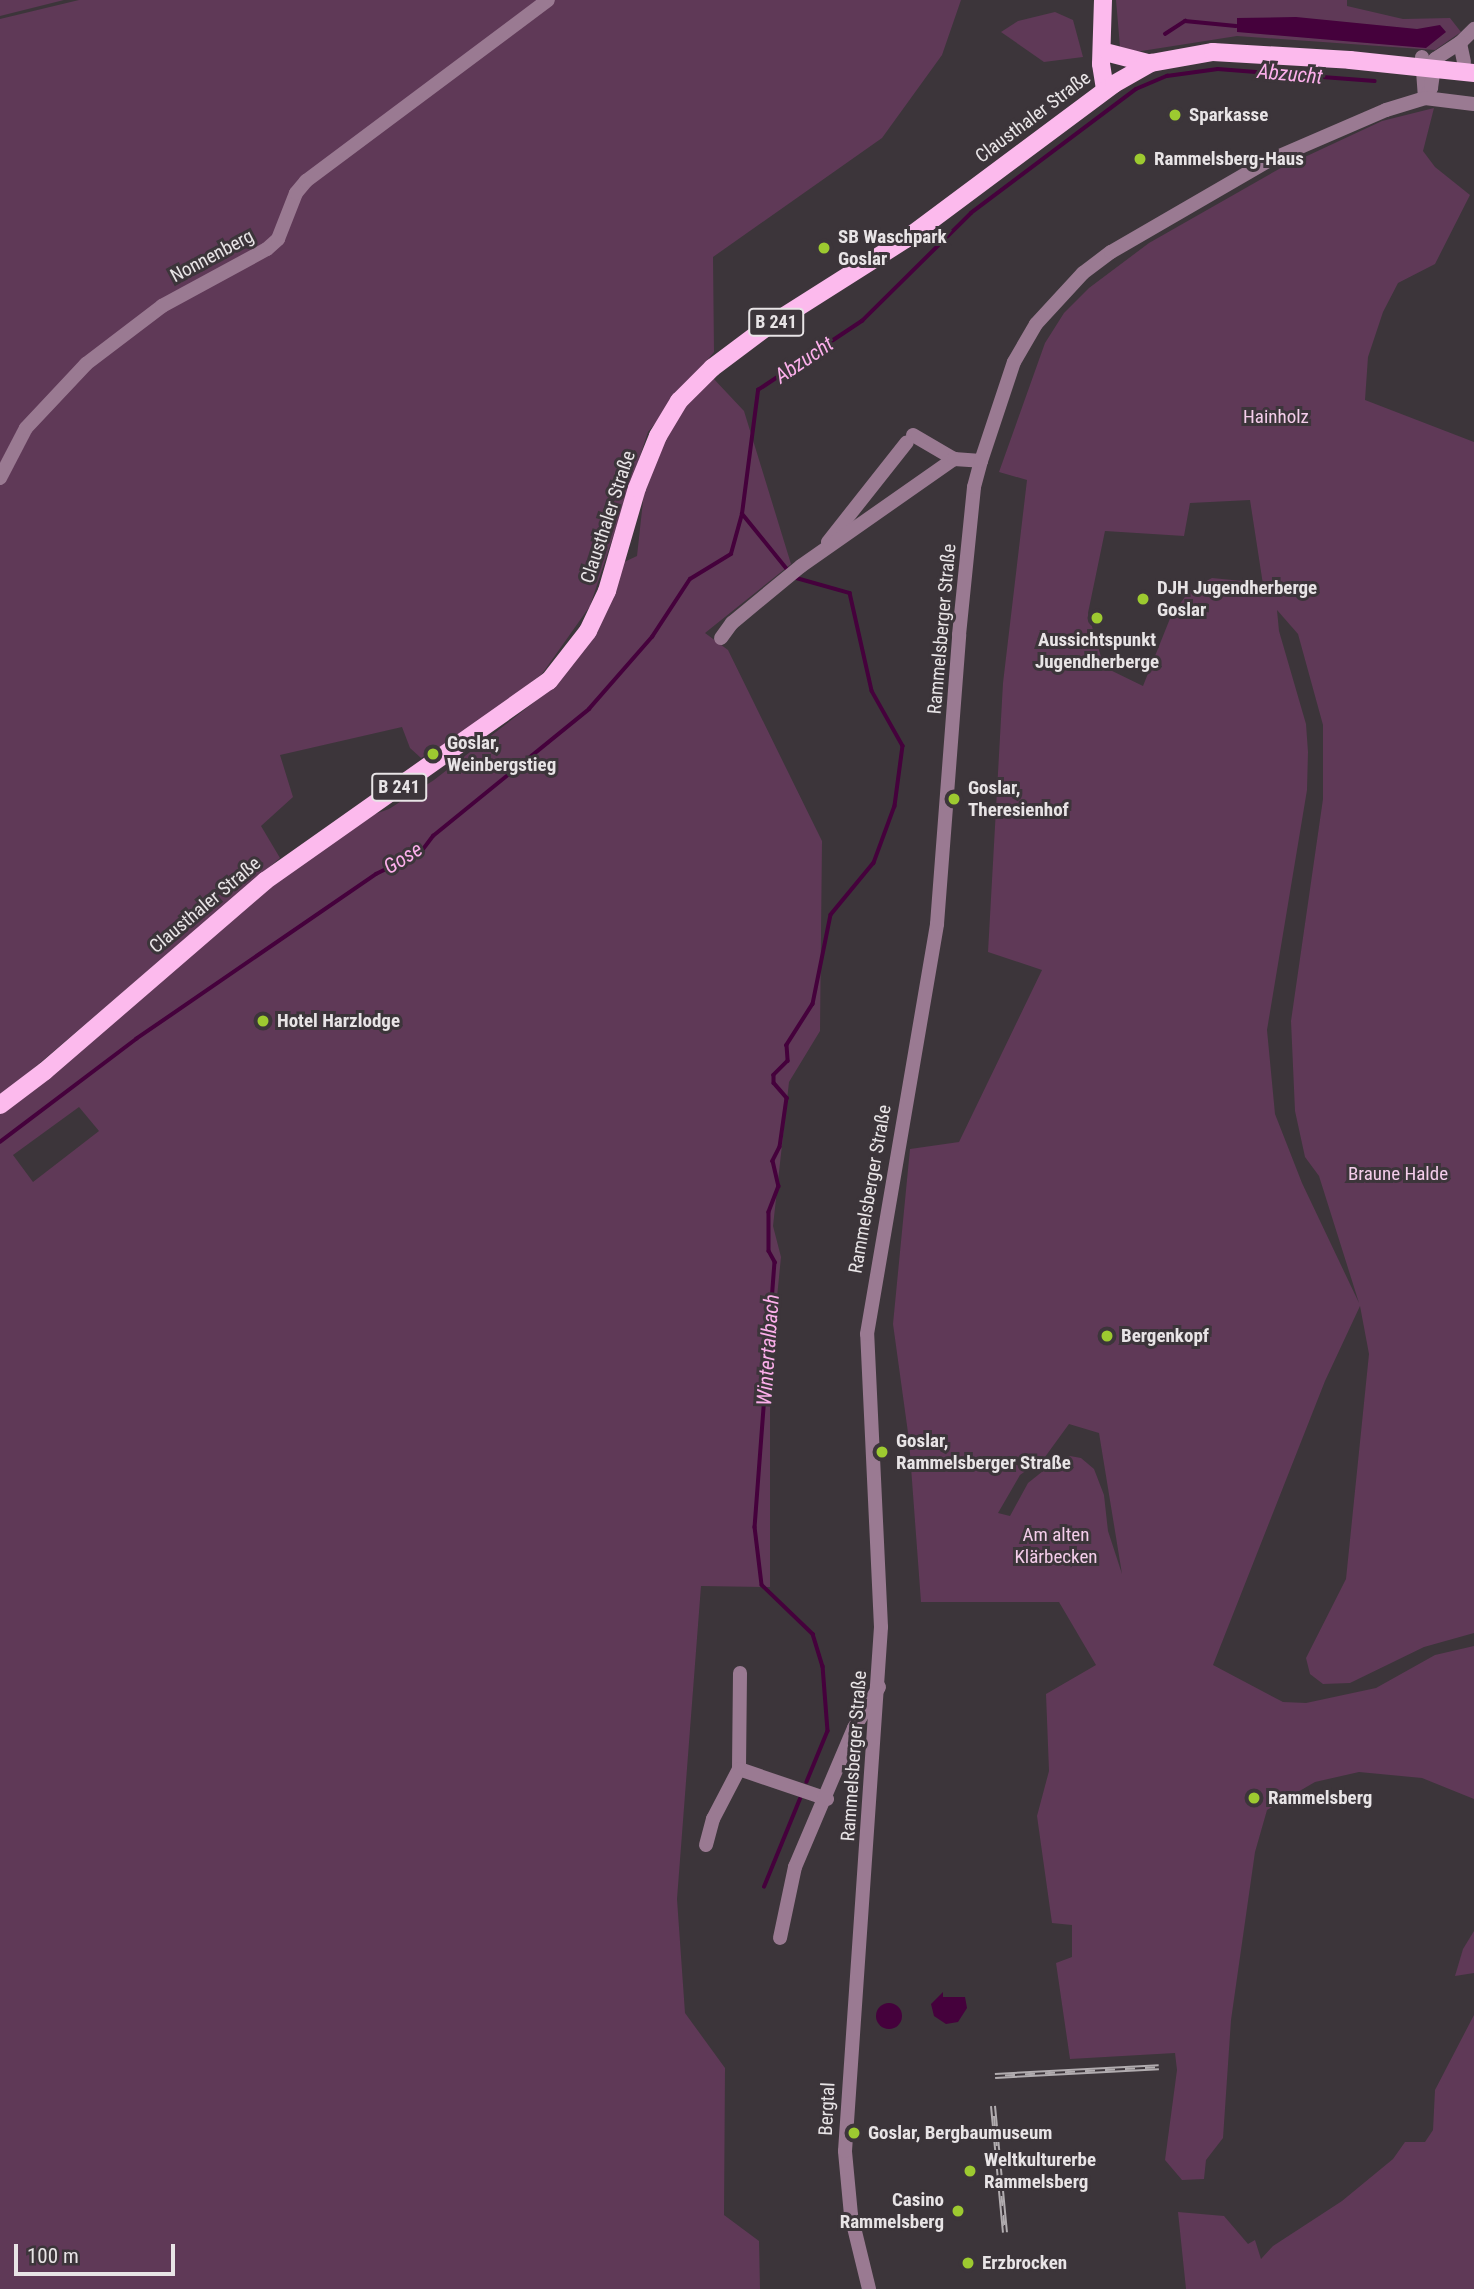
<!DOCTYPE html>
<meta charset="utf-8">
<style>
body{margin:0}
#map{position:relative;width:1474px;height:2289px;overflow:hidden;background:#3c353a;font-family:"Roboto Condensed",sans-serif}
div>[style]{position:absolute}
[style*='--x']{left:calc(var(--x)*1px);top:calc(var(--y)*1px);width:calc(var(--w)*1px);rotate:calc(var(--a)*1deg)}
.green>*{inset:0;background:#5f3957}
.water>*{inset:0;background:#45013c}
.round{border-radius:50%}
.stream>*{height:3.5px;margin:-1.75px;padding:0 1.75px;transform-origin:1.75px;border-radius:1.75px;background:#45013c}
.minor>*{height:14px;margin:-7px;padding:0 7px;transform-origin:7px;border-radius:7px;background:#9a7a92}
.major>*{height:18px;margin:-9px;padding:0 9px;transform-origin:9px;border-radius:9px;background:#fcbaed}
.rail>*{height:6px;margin-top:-3px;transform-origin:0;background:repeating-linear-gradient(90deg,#3c353a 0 10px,#b1acaf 0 20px);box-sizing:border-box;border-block:2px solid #b1acaf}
.dots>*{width:19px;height:19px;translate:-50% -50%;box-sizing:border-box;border:4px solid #3c353a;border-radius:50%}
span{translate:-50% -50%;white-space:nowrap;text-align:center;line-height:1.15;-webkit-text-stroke:6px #3c353a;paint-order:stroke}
.shield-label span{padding:2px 5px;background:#3c353a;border:2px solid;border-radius:5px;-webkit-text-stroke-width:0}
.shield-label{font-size:18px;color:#e8e4e6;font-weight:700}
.poi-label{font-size:19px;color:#e8e4e6;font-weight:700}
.left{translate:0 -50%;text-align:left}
.right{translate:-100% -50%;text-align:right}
.street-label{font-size:19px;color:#e8e4e6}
.park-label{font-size:19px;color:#f4cdea}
.water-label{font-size:21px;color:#fcafeb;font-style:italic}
.scale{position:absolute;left:14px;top:2244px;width:161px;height:32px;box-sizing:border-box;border:4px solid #e8e4e6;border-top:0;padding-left:9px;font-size:21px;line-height:24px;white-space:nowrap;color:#e8e4e6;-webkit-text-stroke:5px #3c353a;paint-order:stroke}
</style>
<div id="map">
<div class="green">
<i style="clip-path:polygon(0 0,64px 0,0 16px)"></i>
<i style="clip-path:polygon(79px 0,961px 0,942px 55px,882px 138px,713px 257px,714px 352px,648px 432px,590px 606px,542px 674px,470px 729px,421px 758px,410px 748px,402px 727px,280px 755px,293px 797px,261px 826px,280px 858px,0 1097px,0 19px)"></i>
<i style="clip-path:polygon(1116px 0,1347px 0,1347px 6px,1403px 19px,1450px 18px,1461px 32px,1435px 50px,1237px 36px,1135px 52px,1120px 47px)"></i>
<i style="clip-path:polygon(1055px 12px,1073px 20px,1083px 57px,1044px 62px,1001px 32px,1018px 21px)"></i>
<i style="clip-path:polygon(evenodd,1434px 108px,1423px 151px,1435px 167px,1470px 195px,1435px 264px,1398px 283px,1383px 312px,1368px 357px,1365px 400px,1474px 442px,1474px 1633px,1424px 1647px,1350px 1683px,1323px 1684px,1310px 1674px,1306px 1658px,1346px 1579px,1369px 1354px,1360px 1306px,1325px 1381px,1213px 1665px,1283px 1702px,1306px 1703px,1376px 1688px,1435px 1655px,1474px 1646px,1474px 1799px,1422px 1778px,1359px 1772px,1315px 1782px,1267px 1810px,1255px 1852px,1231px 2020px,1223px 2138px,1206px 2160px,1204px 2179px,1182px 2180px,1165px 2160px,1177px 2070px,1175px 2053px,1070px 2059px,1056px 1963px,1072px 1957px,1072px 1925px,1052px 1923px,1037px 1816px,1049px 1771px,1046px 1694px,1096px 1665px,1059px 1602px,921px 1602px,909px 1440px,893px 1324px,910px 1149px,959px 1142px,1042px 970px,988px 952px,1003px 683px,1027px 480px,999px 472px,1045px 343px,1064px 313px,1089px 288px,1149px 243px,1279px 169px,1382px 121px,1434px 108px,1250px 500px,1264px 591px,1242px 581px,1212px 578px,1190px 590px,1171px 616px,1143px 686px,1104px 667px,1088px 613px,1105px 531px,1184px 536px,1190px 503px,1250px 500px,1434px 108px,1277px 610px,1298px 634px,1323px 725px,1323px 799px,1291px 1021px,1295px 1111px,1305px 1157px,1319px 1176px,1359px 1303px,1302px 1183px,1275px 1114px,1267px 1030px,1307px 790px,1308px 752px,1306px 724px,1279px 631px,1277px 610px,1434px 108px,1069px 1424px,1099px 1433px,1122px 1574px,1108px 1531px,1104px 1495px,1094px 1469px,1081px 1458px,1070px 1456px,1053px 1463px,1028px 1483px,1010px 1516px,998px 1513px,1020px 1475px,1045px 1457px,1069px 1424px)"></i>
<i style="clip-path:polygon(evenodd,712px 377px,744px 411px,791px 564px,705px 633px,728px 650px,822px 841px,820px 1031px,789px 1082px,773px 1226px,781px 1257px,770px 1368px,770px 1587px,701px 1586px,677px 1899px,685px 2013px,725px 2068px,724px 2215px,759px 2241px,760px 2289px,0 2289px,0 1113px,236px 911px,364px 818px,389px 809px,434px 780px,555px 686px,622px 563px,637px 556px,644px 492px,664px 440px,684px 405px,712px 377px,79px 1107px,99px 1131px,33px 1182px,13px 1155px,79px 1107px)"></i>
<i style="clip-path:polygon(1474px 1931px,1474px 1973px,1455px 1976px,1463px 1949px)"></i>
<i style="clip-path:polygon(1474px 2015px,1474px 2289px,1186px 2289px,1178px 2212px,1224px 2216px,1248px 2244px,1255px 2240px,1261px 2259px,1273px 2246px,1342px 2201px,1393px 2159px,1405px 2142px,1425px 2142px,1433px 2130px,1435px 2090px)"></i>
</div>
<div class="water">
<i style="clip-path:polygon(1296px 17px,1417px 29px,1440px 25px,1446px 32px,1426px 48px,1237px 32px,1237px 18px)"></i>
<i style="clip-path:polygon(943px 1992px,943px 1997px,965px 1997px,967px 2008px,958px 2022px,946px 2024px,934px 2016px,931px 2004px)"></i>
<i class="round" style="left:876px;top:2003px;width:26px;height:26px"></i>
</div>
<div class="stream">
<i style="--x:1165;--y:34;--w:24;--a:-33"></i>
<i style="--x:1185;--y:21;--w:51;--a:5.6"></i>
<i style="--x:788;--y:571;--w:73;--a:-128.9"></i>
<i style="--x:742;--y:514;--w:125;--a:-82.6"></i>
<i style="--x:758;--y:390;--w:125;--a:-33.6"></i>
<i style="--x:862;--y:321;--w:153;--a:-44.7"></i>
<i style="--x:971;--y:213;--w:206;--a:-36.9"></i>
<i style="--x:1136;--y:89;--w:34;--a:-23"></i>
<i style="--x:1167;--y:76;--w:51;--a:-7.8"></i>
<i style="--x:1218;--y:69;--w:157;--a:4.4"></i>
<i style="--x:793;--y:577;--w:59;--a:15.7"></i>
<i style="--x:850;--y:593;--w:100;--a:77.3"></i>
<i style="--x:872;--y:691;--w:63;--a:60.6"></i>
<i style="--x:903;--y:746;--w:61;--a:97.6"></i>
<i style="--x:895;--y:806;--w:61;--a:110.2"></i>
<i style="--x:874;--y:863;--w:67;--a:129.6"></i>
<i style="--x:831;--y:915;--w:91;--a:101.4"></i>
<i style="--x:813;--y:1004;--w:49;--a:122.4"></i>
<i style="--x:787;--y:1045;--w:16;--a:86"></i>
<i style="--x:788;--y:1061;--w:20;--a:135"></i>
<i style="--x:774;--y:1075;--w:8;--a:90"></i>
<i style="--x:774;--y:1083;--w:20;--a:49"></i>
<i style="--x:787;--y:1098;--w:49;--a:98.1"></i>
<i style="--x:780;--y:1147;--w:16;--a:117"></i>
<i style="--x:773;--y:1161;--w:26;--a:77"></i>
<i style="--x:779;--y:1186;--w:28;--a:111"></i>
<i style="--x:769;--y:1212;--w:39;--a:90"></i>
<i style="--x:769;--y:1251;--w:13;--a:61"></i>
<i style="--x:775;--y:1262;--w:266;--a:94.3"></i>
<i style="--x:755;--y:1527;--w:58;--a:83.1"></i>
<i style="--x:762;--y:1585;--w:71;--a:43.9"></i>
<i style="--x:813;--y:1634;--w:34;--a:73"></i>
<i style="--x:823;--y:1666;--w:65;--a:85.6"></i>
<i style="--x:828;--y:1731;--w:55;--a:112.4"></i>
<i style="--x:0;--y:1142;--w:171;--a:-37.1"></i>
<i style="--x:136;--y:1039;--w:291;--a:-34.5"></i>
<i style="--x:376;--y:874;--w:50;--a:-26.1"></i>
<i style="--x:421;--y:852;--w:20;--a:-53"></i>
<i style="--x:433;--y:836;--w:201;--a:-39.1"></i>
<i style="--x:589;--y:709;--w:96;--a:-48.8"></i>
<i style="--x:652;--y:637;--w:69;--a:-56.8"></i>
<i style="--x:690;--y:579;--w:48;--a:-31.4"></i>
<i style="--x:731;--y:554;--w:41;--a:-74.6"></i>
<i style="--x:764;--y:1887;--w:95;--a:-67.8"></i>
</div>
<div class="minor">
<i style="--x:1422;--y:57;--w:41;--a:85.8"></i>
<i style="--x:1464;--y:62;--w:19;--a:-102"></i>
<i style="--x:1460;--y:43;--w:20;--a:-45"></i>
<i style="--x:1425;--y:98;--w:12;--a:-59"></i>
<i style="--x:1431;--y:88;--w:29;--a:-82"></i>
<i style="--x:1435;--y:59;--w:30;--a:-33"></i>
<i style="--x:913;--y:435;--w:48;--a:30.3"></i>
<i style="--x:0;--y:478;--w:56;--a:-62.5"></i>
<i style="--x:26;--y:428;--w:88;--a:-46.8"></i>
<i style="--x:86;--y:364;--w:96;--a:-37.3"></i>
<i style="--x:162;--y:306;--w:119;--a:-28.5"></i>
<i style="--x:267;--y:249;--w:15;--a:-42"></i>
<i style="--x:278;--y:239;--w:49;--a:-68.6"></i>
<i style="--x:296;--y:193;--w:16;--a:-50"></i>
<i style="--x:306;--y:181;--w:302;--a:-36.8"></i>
<i style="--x:828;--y:542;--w:127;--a:-51.7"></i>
<i style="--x:721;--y:638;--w:19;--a:-54"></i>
<i style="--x:732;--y:623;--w:89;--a:-39.6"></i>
<i style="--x:801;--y:566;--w:187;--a:-35"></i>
<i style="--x:954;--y:459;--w:27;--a:4"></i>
<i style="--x:740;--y:1673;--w:96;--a:90.6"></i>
<i style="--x:739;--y:1769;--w:93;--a:18.8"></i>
<i style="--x:706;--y:1845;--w:27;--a:-75"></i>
<i style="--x:713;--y:1819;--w:56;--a:-62.5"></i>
<i style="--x:780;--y:1938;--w:73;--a:-78.1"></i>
<i style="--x:795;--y:1867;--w:151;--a:-67"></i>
<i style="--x:854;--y:1728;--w:48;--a:-58.6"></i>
<i style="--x:869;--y:2289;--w:76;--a:-103.7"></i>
<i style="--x:851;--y:2215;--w:64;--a:-95.4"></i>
<i style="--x:845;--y:2151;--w:525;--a:-86.07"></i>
<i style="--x:881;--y:1627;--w:293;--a:-92.7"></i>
<i style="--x:867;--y:1334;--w:416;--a:-80.3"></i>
<i style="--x:937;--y:924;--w:290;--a:-85.6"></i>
<i style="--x:959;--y:635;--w:149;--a:-84.2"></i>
<i style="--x:974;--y:487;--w:27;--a:-75"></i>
<i style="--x:981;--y:461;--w:104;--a:-71.6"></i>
<i style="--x:1014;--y:362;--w:44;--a:-59.9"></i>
<i style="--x:1036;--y:324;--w:69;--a:-47.3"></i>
<i style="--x:1083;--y:273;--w:35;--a:-37"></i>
<i style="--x:1111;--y:252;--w:184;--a:-30.1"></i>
<i style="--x:1270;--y:160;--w:126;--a:-23.3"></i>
<i style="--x:1386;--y:110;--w:41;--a:-17.1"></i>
<i style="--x:1425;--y:98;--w:49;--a:7"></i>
</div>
<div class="major">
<i style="--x:1103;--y:0;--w:64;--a:91.8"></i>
<i style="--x:1101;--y:64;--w:26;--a:81"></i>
<i style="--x:1109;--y:53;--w:40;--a:14.4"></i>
<i style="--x:0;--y:1105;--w:56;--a:-37.1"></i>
<i style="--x:45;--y:1071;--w:291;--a:-40.8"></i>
<i style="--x:265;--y:881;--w:347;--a:-35.2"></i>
<i style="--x:549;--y:681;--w:63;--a:-52"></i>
<i style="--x:588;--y:631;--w:44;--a:-64.6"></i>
<i style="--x:607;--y:591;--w:107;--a:-73.8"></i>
<i style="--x:637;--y:488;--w:56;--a:-68"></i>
<i style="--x:658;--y:436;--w:41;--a:-59"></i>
<i style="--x:679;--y:401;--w:47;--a:-45"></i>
<i style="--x:712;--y:368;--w:65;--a:-36.9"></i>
<i style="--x:764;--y:329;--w:168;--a:-32.4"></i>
<i style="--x:906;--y:239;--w:259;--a:-36.7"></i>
<i style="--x:1114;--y:84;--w:43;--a:-29.6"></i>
<i style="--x:1151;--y:63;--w:63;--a:-10.1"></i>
<i style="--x:1213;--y:52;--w:137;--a:3.3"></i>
<i style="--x:1350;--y:60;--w:125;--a:6"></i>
</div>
<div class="rail">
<i style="--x:995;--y:2076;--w:164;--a:-3.1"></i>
<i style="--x:993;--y:2106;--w:127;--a:84.6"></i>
</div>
<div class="dots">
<i style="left:1175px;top:115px;background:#9dca30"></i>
<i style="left:1140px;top:159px;background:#9dca30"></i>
<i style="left:824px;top:248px;background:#9dca30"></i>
<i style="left:1143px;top:599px;background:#9dca30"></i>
<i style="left:1097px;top:618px;background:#9dca30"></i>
<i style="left:433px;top:754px;background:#9dca30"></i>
<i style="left:954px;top:799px;background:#9dca30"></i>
<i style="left:263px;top:1021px;background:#9dca30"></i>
<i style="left:1107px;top:1336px;background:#9dca30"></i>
<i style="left:882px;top:1452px;background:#9dca30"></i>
<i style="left:1254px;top:1798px;background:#9dca30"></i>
<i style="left:854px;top:2133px;background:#9dca30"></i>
<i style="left:970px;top:2171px;background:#9dca30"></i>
<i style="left:958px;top:2211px;background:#9dca30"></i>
<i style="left:968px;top:2263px;background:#9dca30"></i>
</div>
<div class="shield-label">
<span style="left:776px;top:322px">B 241</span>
<span style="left:399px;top:787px">B 241</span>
</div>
<div class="poi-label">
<span class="left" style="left:1189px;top:115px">Sparkasse</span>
<span class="left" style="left:1154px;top:159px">Rammelsberg-Haus</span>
<span class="left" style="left:838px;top:248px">SB Waschpark<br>Goslar</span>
<span class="left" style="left:1157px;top:599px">DJH Jugendherberge<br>Goslar</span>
<span style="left:1097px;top:651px">Aussichtspunkt<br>Jugendherberge</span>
<span class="left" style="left:447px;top:754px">Goslar,<br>Weinbergstieg</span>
<span class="left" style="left:968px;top:799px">Goslar,<br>Theresienhof</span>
<span class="left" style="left:277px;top:1021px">Hotel Harzlodge</span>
<span class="left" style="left:1121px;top:1336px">Bergenkopf</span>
<span class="left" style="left:896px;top:1452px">Goslar,<br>Rammelsberger Straße</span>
<span class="left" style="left:1268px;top:1798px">Rammelsberg</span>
<span class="left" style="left:868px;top:2133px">Goslar, Bergbaumuseum</span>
<span class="left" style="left:984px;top:2171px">Weltkulturerbe<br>Rammelsberg</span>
<span class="right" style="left:944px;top:2211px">Casino<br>Rammelsberg</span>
<span class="left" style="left:982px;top:2263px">Erzbrocken</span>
</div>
<div class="street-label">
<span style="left:1033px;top:117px;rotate:-37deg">Clausthaler Straße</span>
<span style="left:212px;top:256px;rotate:-28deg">Nonnenberg</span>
<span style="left:608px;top:517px;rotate:-72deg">Clausthaler Straße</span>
<span style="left:942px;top:629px;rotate:-85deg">Rammelsberger Straße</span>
<span style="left:205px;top:905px;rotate:-40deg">Clausthaler Straße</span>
<span style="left:870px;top:1189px;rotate:-80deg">Rammelsberger Straße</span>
<span style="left:854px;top:1756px;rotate:-86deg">Rammelsberger Straße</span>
<span style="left:827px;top:2109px;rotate:-87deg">Bergtal</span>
</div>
<div class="park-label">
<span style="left:1276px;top:417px">Hainholz</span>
<span style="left:1398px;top:1174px">Braune Halde</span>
<span style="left:1056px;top:1546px">Am alten<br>Klärbecken</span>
</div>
<div class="water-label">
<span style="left:1290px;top:74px;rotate:5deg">Abzucht</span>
<span style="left:804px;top:360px;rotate:-34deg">Abzucht</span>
<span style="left:403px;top:858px;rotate:-32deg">Gose</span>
<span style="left:768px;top:1350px;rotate:-86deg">Wintertalbach</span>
</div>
<div class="scale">100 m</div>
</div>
